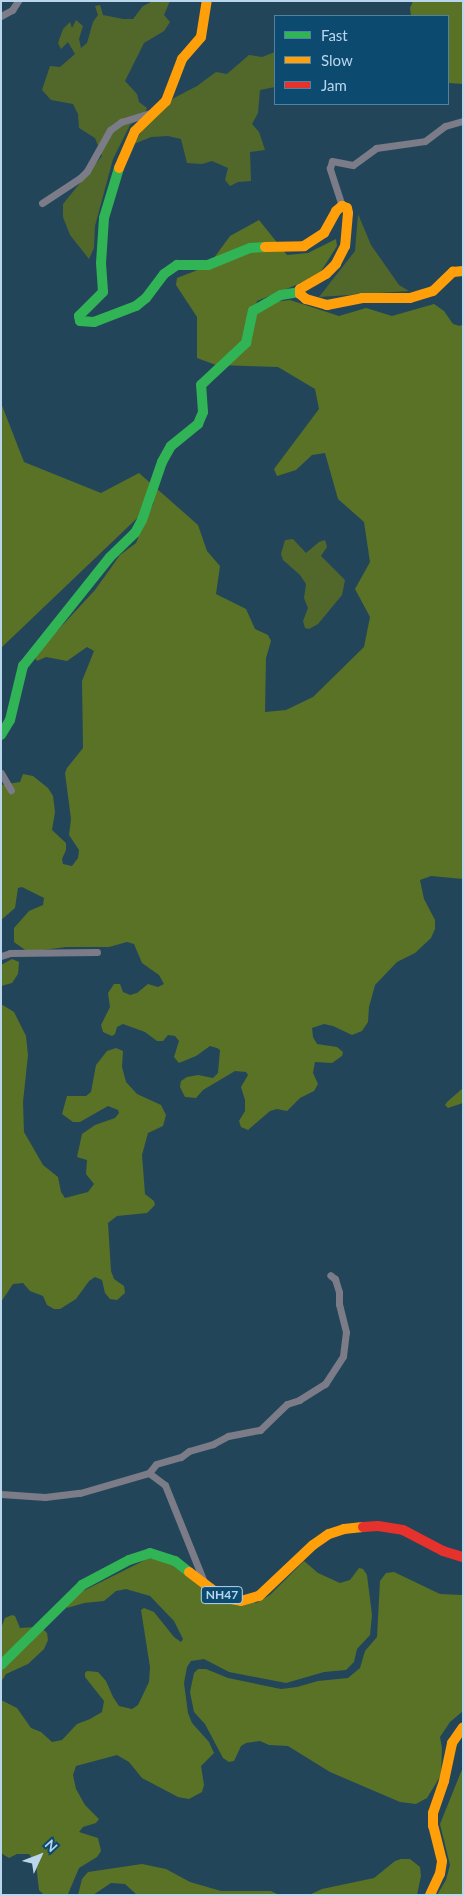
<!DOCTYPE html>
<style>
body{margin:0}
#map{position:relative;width:464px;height:1896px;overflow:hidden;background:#23455a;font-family:Lato,sans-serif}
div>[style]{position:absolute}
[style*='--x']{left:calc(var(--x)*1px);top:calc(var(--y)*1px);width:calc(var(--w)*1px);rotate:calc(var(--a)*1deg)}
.green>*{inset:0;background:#52682a}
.forest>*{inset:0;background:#597226}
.street>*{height:7px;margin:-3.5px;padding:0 3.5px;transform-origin:3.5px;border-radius:3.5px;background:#7b7c87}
.fast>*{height:10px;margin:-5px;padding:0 5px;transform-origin:5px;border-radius:5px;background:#30b455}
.slow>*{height:10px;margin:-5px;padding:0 5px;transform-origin:5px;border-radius:5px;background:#ff9f0a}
.jam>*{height:10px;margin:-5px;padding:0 5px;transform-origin:5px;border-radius:5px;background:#e5322d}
span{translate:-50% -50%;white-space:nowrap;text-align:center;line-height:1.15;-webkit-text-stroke:5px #0d4a70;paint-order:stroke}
.shield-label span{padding:1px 4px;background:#0d4a70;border:1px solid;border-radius:4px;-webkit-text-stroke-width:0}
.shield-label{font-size:12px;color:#bad6ed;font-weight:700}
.frame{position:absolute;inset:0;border:2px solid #bad6ed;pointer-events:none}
.legend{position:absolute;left:274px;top:15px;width:175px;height:90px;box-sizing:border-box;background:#0d4a70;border:1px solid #5282a2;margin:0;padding:6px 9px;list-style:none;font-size:15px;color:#bad6ed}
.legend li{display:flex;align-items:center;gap:10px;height:25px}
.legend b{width:25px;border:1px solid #5282a2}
.north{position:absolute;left:15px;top:1831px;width:50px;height:50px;-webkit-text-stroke:4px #0d4a70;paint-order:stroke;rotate:47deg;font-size:14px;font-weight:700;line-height:20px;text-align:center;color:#bad6ed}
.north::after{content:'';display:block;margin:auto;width:18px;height:22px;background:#bad6ed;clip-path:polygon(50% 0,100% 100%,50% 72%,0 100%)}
</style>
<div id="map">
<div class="green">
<i style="clip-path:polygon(153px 1px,170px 1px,164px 15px,170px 22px,164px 31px,144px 43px,125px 81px,137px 94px,139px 102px,147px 108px,143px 117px,130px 125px,113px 159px,95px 226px,94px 248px,89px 259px,70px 235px,63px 217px,63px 204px,102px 156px,95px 138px,79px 128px,78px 114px,73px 104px,51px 100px,42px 90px,50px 66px,60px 67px,75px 54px,68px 42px,61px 49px,58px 43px,63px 29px,70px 22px,72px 28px,76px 20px,83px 26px,79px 39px,81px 48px,87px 43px,93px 22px,98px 15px,95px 6px,100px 5px,103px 15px,123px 19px,133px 19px,143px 6px)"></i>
<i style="clip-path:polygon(275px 52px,275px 87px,260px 90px,258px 113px,252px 124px,259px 132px,265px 150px,250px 152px,251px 181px,238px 182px,230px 186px,225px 180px,228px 168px,212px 161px,202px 164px,187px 163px,181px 139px,168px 136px,151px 137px,134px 144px,144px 127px,174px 98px,197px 86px,216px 72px,227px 74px,249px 55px,262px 57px)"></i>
<i style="clip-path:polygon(358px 214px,371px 245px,399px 285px,409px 291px,319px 297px,355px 251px)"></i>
<i style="clip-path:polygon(293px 539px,306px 553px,319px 542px,325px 540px,327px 547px,321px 556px,345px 580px,342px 595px,318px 624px,309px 629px,305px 628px,303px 621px,308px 608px,304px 598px,306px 584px,300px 575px,283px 560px,281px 554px,285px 540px)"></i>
</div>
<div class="forest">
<i style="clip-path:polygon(413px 1px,463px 1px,463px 84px,448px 83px,448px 16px,411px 16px,410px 8px)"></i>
<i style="clip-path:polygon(259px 220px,287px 255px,308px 253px,336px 239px,337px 246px,318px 276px,257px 301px,255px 311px,273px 302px,290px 300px,339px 316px,366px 308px,392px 316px,434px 304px,444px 311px,453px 324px,460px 326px,463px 324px,463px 879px,431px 876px,420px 880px,424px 899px,435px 920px,435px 929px,431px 938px,415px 953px,397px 962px,375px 985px,369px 1007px,368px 1022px,362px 1031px,352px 1035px,333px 1026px,324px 1024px,312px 1028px,313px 1037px,317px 1044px,337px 1047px,343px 1052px,342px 1056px,332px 1063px,315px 1062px,313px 1073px,318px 1084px,314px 1091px,300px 1098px,287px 1111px,277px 1109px,270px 1111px,248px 1130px,241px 1127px,239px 1121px,245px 1111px,245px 1100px,241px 1087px,248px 1075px,246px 1072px,235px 1071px,203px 1090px,196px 1098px,185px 1097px,180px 1087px,181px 1081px,187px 1077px,198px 1075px,213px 1078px,218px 1073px,220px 1050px,217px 1048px,210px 1046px,196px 1056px,179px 1063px,174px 1057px,179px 1041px,175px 1036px,168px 1035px,163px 1041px,157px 1041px,145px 1032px,123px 1024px,117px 1027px,115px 1034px,112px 1036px,103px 1032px,101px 1025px,110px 1007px,108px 993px,114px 984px,120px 984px,123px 992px,130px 995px,137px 993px,148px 984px,158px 987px,164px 984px,159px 975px,142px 963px,134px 944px,127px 942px,109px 947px,66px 947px,28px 952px,14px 942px,14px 928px,29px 911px,43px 905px,44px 898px,22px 887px,18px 888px,15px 908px,1px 920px,1px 785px,20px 782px,23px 774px,33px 776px,48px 788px,53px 796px,55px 812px,52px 830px,66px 843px,66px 850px,62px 859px,63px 864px,72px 866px,78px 858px,79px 850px,69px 835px,71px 819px,65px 773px,67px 768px,83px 748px,82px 681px,94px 651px,87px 647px,67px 661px,46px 657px,37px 661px,34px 656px,95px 590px,120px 555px,136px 543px,154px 502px,1px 648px,1px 403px,24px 462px,101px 493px,139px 473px,198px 525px,207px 551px,220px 566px,216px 594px,246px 609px,255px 629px,268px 635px,271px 641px,266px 658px,265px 712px,286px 710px,313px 697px,364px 647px,370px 617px,355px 589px,370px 562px,364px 522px,338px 499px,325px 453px,312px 455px,296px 470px,277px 476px,274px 469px,319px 409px,315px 389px,278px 367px,216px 365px,197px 358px,197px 317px,176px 285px,177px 278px,208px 266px,230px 236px)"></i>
<i style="clip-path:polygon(12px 959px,19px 962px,18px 974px,12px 983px,1px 986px,1px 965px)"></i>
<i style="clip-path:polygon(1px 1004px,14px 1012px,26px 1036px,28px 1055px,23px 1102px,24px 1132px,43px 1165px,58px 1177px,61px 1192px,65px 1198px,88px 1192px,94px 1184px,86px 1174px,87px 1160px,77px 1157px,82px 1134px,95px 1125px,115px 1118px,119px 1113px,118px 1110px,108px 1106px,80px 1122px,73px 1122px,62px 1114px,67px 1096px,86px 1096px,91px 1092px,96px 1065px,107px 1051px,116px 1048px,123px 1051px,122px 1067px,126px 1082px,137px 1094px,161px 1105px,166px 1115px,163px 1126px,148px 1133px,142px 1155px,145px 1194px,154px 1201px,155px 1205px,147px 1213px,117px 1216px,108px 1223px,111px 1271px,114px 1279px,124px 1286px,125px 1293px,117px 1300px,110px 1299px,105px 1293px,102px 1280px,95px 1277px,89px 1281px,76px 1299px,60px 1309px,54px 1309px,47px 1305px,43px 1296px,30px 1291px,23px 1283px,13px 1284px,1px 1302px)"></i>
<i style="clip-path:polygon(463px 1088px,463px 1103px,448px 1108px,445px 1105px,447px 1102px)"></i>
<i style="clip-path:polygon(160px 1557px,204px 1587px,256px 1603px,270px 1595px,304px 1561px,318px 1573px,340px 1583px,350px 1580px,359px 1568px,363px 1569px,367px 1575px,372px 1615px,370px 1635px,357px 1649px,354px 1662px,346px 1670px,324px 1672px,286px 1683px,229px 1672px,204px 1659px,191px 1661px,187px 1667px,184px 1683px,188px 1713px,192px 1723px,209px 1742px,214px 1753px,201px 1766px,204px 1785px,202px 1792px,189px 1799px,178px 1797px,142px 1778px,129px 1762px,117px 1755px,76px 1766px,73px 1775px,76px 1789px,85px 1805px,99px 1819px,96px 1823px,83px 1827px,79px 1832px,98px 1838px,101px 1851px,97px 1857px,79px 1868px,68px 1894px,44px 1895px,39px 1890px,36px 1864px,29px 1854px,17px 1854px,9px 1858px,1px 1853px,1px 1700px,17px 1708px,31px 1728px,41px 1732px,52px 1742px,62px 1740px,77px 1724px,90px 1719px,102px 1712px,104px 1701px,85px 1677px,85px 1673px,87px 1671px,98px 1672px,106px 1681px,113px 1697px,119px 1706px,132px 1709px,138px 1705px,149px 1682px,150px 1667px,141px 1610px,144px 1608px,154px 1612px,174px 1637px,181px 1642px,183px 1639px,174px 1621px,150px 1596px,126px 1589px,116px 1591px,104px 1601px,84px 1603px,67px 1608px,69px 1598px,147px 1559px)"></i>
<i style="clip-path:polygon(394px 1572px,440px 1594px,463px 1595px,463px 1711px,450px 1722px,440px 1737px,442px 1748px,441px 1775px,427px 1798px,416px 1804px,400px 1802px,330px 1772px,288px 1746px,269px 1745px,260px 1741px,246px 1743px,241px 1746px,234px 1761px,229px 1762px,223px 1758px,205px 1724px,194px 1712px,190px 1692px,194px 1673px,198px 1669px,206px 1669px,228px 1678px,281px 1689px,297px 1687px,318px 1681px,348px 1678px,360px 1668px,365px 1651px,377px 1637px,380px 1581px,386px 1573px)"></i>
<i style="clip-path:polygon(12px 1615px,15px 1616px,20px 1628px,35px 1627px,44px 1630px,47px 1633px,48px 1640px,44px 1649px,28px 1664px,6px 1674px,1px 1682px,1px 1628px,5px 1618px)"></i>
<i style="clip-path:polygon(463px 1767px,463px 1895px,437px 1895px,446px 1880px,450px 1865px,440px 1824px)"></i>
<i style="clip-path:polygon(401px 1859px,410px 1859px,420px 1867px,421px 1876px,417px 1895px,309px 1895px,322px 1889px,374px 1878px,395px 1861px)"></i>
<i style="clip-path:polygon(142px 1864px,166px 1869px,190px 1882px,221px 1891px,271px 1891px,279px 1895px,137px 1895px,125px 1884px,111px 1883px,93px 1895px,78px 1895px,82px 1879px,88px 1872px)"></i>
</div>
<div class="street">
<i style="--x:1;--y:16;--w:13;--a:-29"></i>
<i style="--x:12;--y:10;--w:11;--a:-56"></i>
<i style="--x:42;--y:203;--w:45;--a:-33.3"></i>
<i style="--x:80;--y:178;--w:10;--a:-45"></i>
<i style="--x:87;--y:171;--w:47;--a:-60.7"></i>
<i style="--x:110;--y:130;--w:14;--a:-36"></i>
<i style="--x:121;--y:122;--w:31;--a:-17"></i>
<i style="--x:342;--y:206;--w:40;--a:-108"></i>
<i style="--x:330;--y:168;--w:7;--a:-74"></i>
<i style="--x:332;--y:161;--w:21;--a:11"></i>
<i style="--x:353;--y:165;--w:29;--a:-36"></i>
<i style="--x:376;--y:148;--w:49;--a:-8.1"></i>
<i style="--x:425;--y:141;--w:25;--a:-37"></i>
<i style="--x:445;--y:126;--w:19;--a:-16"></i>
<i style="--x:1;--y:773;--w:20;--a:60"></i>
<i style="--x:1;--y:956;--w:9;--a:-18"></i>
<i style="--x:10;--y:953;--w:87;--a:-0.7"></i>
<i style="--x:149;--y:1473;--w:20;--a:37"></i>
<i style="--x:165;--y:1485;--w:105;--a:68.1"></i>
<i style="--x:1;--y:1494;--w:44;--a:3.9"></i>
<i style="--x:45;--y:1497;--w:35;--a:-7"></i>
<i style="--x:80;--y:1493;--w:72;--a:-16.2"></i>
<i style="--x:149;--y:1473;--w:11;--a:-52"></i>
<i style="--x:156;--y:1464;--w:26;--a:-16"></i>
<i style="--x:181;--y:1457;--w:10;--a:-37"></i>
<i style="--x:189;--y:1451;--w:25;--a:-16"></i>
<i style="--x:213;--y:1444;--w:17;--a:-28"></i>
<i style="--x:228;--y:1436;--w:33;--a:-11"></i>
<i style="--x:260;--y:1430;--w:37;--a:-44"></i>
<i style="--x:287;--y:1404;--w:13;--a:-18"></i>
<i style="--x:299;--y:1400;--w:31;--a:-32"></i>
<i style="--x:325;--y:1384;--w:33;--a:-57"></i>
<i style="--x:343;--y:1356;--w:24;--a:-83"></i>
<i style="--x:346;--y:1332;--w:29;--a:-104"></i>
<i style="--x:339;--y:1304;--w:12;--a:-90"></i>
<i style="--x:339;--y:1292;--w:14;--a:-107"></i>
<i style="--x:335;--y:1279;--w:6;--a:-141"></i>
</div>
<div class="fast">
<i style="--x:119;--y:168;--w:52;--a:106.7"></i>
<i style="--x:104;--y:218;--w:45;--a:93.8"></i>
<i style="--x:101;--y:263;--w:29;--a:86"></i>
<i style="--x:103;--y:292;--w:34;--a:135"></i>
<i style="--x:79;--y:316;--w:5;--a:79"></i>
<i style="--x:80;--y:321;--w:14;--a:4"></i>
<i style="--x:94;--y:322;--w:45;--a:-20.9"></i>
<i style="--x:136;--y:306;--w:13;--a:-39"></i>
<i style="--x:146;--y:298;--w:30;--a:-53"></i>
<i style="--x:164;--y:274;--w:16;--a:-35"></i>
<i style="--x:177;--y:265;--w:31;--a:0"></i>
<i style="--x:208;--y:265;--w:45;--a:-22"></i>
<i style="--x:250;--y:248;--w:15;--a:-4"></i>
<i style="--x:1;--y:735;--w:17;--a:-59"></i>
<i style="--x:10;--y:720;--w:56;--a:-76.5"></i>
<i style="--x:23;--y:666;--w:139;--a:-51.4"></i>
<i style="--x:110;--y:557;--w:35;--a:-44"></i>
<i style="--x:135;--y:533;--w:15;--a:-62"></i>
<i style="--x:142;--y:520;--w:61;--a:-71"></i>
<i style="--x:162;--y:462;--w:18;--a:-61"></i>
<i style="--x:171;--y:446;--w:35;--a:-39"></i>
<i style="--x:198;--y:424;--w:13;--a:-67"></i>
<i style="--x:203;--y:412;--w:27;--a:-94"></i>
<i style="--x:201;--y:385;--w:62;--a:-43"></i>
<i style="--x:246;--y:343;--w:33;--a:-78"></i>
<i style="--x:253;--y:311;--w:32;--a:-30"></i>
<i style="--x:281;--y:295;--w:18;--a:-9"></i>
<i style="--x:1;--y:1665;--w:114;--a:-44.6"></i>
<i style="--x:82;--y:1585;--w:53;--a:-28"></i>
<i style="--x:129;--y:1560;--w:22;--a:-18"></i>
<i style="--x:150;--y:1553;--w:26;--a:18"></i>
<i style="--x:175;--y:1561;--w:18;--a:38"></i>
</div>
<div class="slow">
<i style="--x:119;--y:168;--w:40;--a:-66.6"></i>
<i style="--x:135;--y:131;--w:43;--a:-44.1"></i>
<i style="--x:166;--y:101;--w:45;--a:-69.1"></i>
<i style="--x:182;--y:59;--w:29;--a:-49"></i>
<i style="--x:201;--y:37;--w:36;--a:-81"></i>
<i style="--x:265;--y:247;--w:39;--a:-1"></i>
<i style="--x:304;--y:246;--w:24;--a:-33"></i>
<i style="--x:324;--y:233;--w:25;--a:-61"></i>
<i style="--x:336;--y:211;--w:8;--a:-40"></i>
<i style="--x:342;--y:206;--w:5;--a:22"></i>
<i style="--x:347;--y:208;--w:5;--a:79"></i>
<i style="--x:348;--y:213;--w:33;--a:95"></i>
<i style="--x:345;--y:246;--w:20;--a:117"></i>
<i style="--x:336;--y:264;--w:14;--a:135"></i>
<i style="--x:326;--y:274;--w:30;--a:150"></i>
<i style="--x:300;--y:289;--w:5;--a:90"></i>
<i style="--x:300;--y:294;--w:8;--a:40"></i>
<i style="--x:306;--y:299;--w:22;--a:16"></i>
<i style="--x:327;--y:305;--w:36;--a:-11"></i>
<i style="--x:362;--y:298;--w:48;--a:0"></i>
<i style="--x:410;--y:298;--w:24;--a:-17"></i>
<i style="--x:433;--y:291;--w:28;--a:-44"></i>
<i style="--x:453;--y:272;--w:10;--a:-6"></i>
<i style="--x:189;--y:1572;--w:31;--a:37"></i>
<i style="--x:214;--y:1591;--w:15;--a:28"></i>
<i style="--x:227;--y:1598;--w:14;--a:12"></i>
<i style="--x:241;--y:1601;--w:19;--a:-16"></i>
<i style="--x:259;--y:1596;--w:74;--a:-43.4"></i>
<i style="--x:313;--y:1545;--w:19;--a:-35"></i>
<i style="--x:329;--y:1534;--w:16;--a:-18"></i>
<i style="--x:344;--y:1529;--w:19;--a:-6"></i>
<i style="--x:430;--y:1895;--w:23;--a:-65"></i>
<i style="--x:440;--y:1874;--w:13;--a:-81"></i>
<i style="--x:442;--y:1861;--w:36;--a:-104"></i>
<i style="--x:433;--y:1826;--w:13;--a:-90"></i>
<i style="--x:433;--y:1813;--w:34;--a:-71"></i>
<i style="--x:444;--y:1781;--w:39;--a:-78"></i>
<i style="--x:452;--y:1743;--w:19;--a:-55"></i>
</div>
<div class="jam">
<i style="--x:363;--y:1527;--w:15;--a:-4"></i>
<i style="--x:378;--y:1526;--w:25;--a:9"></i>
<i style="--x:403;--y:1530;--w:45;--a:27.7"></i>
<i style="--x:443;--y:1551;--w:21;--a:17"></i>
</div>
<div class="shield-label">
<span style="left:222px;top:1595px">NH47</span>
</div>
<div class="frame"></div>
<ul class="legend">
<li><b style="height:6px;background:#30b455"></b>Fast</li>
<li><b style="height:6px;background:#ff9f0a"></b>Slow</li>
<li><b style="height:6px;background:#e5322d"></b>Jam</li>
</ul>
<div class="north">N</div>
</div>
